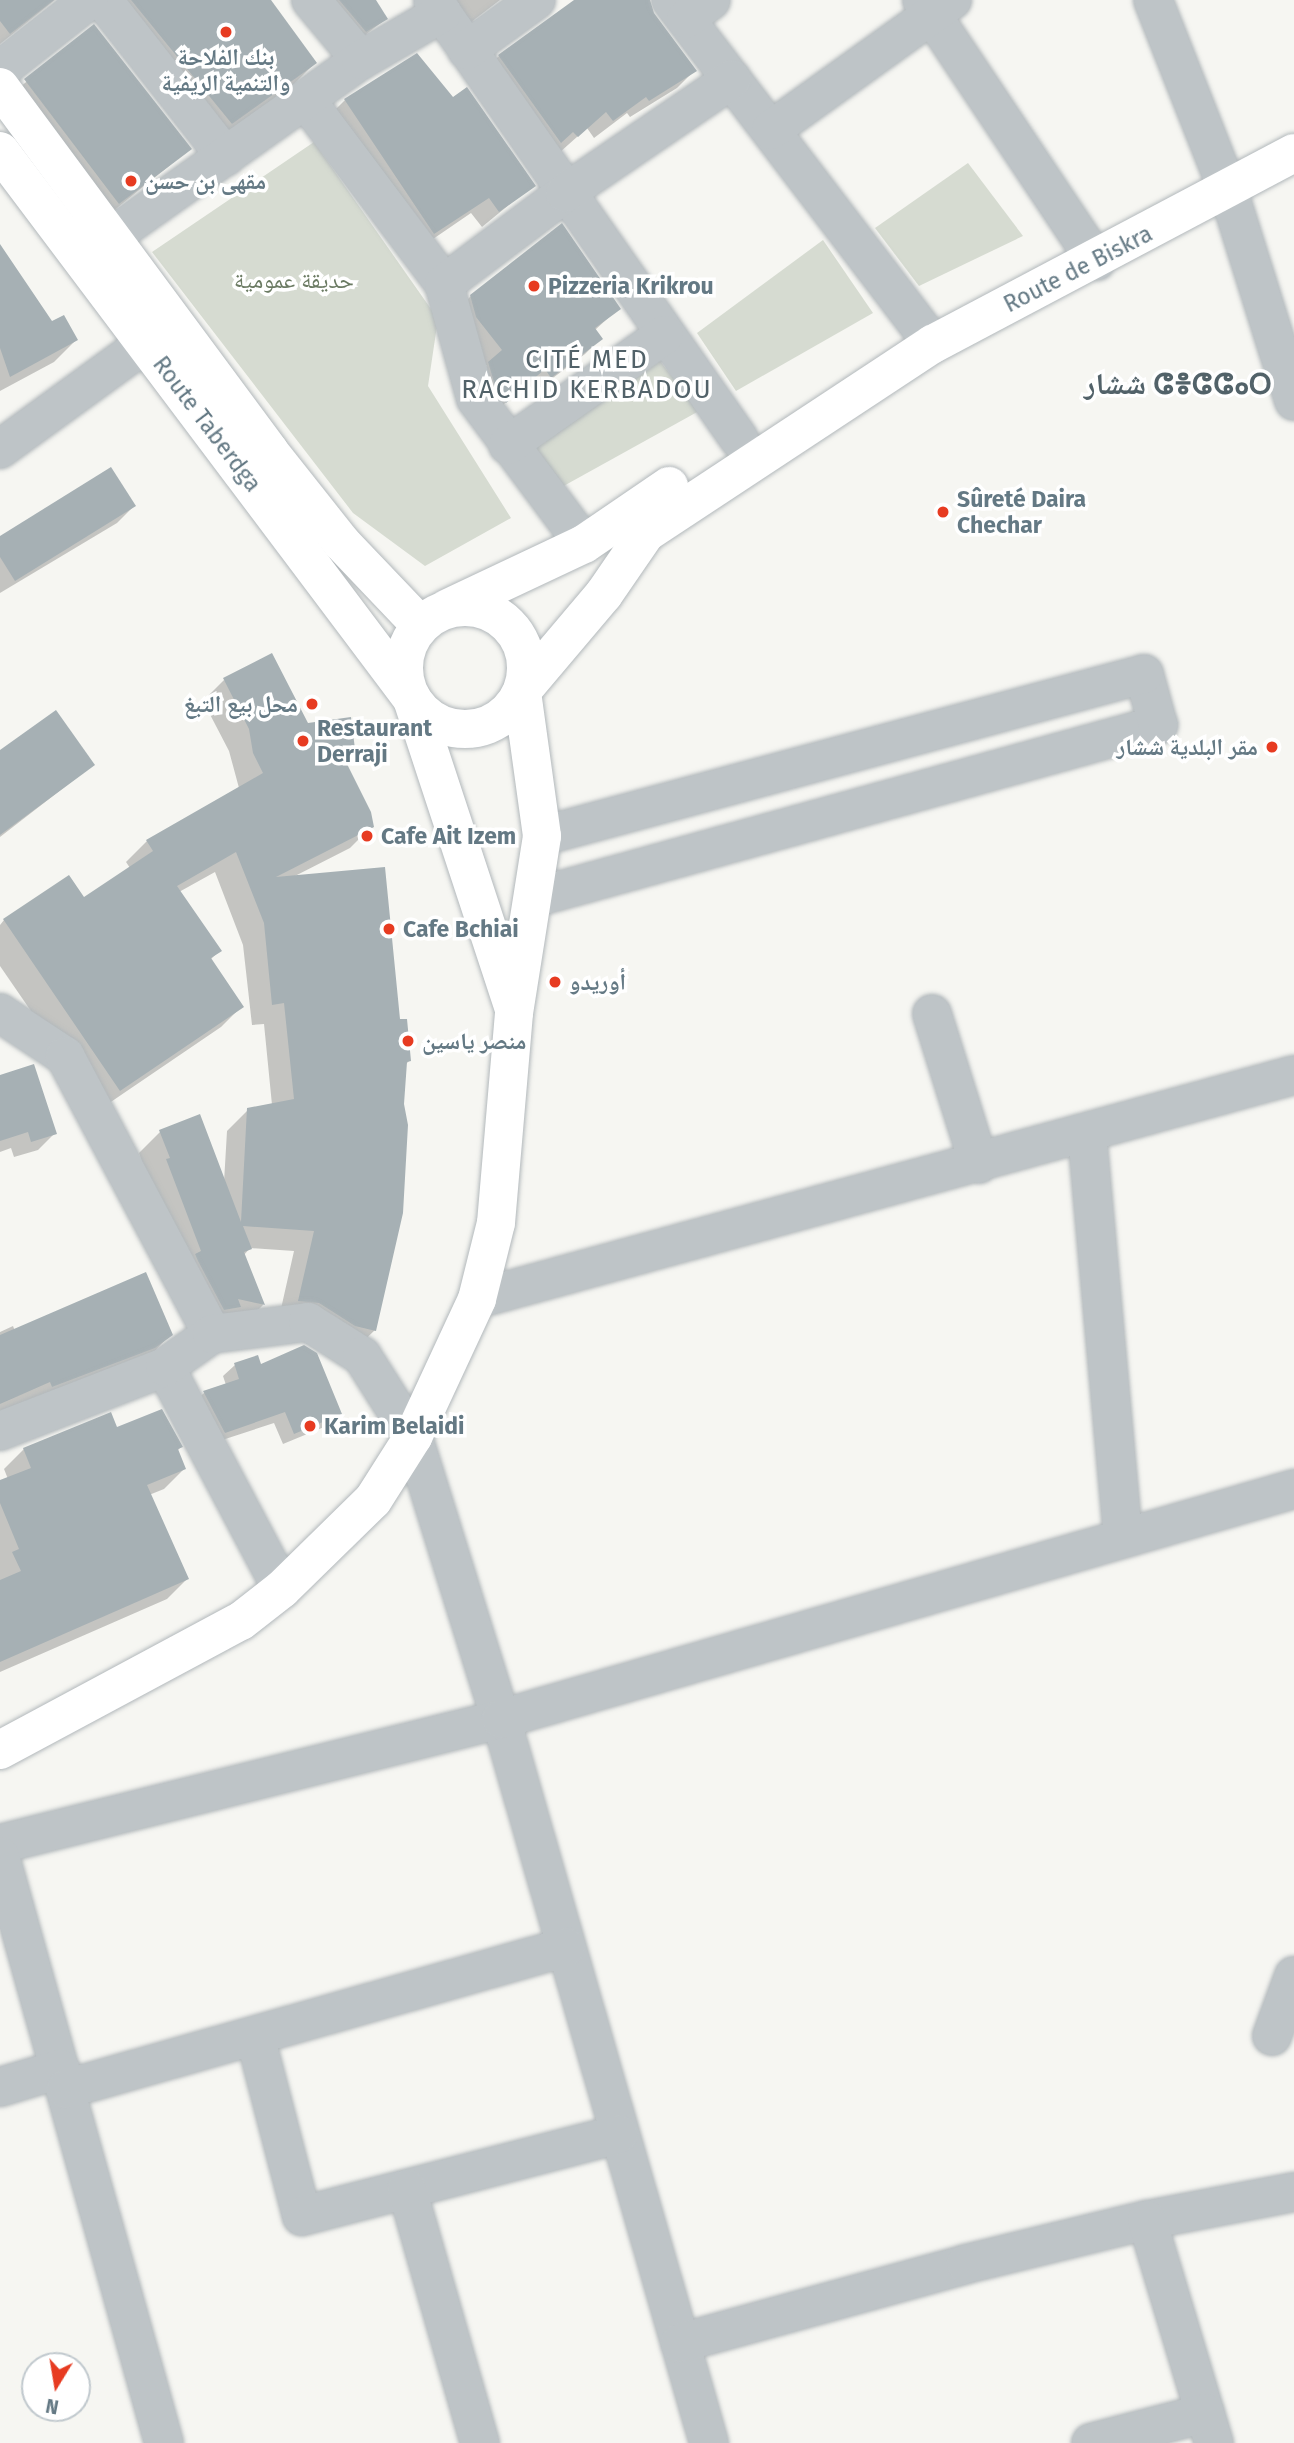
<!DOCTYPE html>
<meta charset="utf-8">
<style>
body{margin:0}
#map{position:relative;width:1294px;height:2443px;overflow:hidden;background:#f6f6f2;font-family:"Fira Sans","Noto Naskh Arabic","Noto Sans Tifinagh",sans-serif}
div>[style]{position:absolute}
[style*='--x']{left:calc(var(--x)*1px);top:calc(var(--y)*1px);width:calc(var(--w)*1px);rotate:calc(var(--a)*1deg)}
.green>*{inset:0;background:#d6dbd1}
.shadow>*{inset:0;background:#0003}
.building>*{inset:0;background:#a6b0b4}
.roads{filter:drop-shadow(0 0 2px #b2b8bb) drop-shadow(0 0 2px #b2b8bb)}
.minor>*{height:38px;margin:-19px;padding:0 19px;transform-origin:19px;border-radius:19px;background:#bec4c7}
.major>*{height:38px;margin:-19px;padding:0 19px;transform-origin:19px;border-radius:19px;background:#fff}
.major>.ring{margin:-19px;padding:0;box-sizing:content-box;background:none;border:38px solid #fff;border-radius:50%}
.dots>*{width:19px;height:19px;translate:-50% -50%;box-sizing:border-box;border:4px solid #fff;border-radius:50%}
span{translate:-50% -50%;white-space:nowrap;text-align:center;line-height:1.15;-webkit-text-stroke:7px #fff;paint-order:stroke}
.poi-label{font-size:23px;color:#647984;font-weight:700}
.left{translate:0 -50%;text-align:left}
.right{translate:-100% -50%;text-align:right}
.street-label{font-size:23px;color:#647984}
.park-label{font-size:23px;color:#6b7b63}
.quarter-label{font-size:26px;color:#526269;letter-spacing:2px}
.district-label{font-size:30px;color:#526269;font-weight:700}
.north{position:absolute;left:21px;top:2352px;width:70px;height:70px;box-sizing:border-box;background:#fff;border:2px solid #c1c9ce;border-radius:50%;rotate:191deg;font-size:19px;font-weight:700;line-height:28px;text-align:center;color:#647984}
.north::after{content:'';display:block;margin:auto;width:24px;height:32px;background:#e73b21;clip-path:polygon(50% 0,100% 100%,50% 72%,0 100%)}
</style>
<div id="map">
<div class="green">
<i style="clip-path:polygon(314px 142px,438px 319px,428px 386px,511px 518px,425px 566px,353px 513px,152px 252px)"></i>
<i style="clip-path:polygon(968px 163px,1023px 236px,919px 286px,875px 228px)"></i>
<i style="clip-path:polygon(823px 240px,873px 313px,736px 391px,697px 333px)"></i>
<i style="clip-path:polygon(660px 361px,699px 411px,560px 488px,536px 448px)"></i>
</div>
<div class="shadow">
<i style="clip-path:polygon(0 0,55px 0,0 44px)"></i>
<i style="clip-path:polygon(125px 0,269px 0,315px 63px,293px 85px,209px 145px)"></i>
<i style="clip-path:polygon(310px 0,374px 0,386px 19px,348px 48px)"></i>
<i style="clip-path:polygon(425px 0,500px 0,454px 35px)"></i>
<i style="clip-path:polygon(580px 0,647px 0,652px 14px,695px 70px,677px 88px,630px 117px,627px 113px,594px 138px,587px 128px,559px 153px,481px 74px,499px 56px)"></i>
<i style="clip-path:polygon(94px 26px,190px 149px,102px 220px,8px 97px)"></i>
<i style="clip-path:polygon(345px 100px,533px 185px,482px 227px,471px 213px,417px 250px,328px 117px)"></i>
<i style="clip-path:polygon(0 247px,51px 323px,76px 340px,54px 362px,0 391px)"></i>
<i style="clip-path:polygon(471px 296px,619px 308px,595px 330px,601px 338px,585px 354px,534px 392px,528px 383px,489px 417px,473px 379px,487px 366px,460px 334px,455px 312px)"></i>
<i style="clip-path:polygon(134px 506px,117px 523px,0 593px,0 539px)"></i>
<i style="clip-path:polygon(224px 680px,354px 757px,345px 765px,372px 826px,350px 848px,293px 877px,398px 1021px,409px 1061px,405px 1065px,375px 1330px,353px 1351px,278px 1322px,294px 1251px,250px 1248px,244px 1255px,263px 1305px,242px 1326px,224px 1322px,180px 1271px,139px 1153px,160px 1132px,224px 1182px,227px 1131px,248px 1110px,272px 1105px,264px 1024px,252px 1025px,243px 945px,215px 872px,179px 892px,219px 951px,210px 960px,242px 1006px,221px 1027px,99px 1110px,0 966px,0 925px,4px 920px,83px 899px,130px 868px,126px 862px,147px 841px,239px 788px,229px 751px,203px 701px)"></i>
<i style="clip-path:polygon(0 752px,93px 765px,0 837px)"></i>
<i style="clip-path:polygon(0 1077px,55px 1133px,38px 1150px,14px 1157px,11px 1148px,0 1152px)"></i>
<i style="clip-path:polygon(13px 1326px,15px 1331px,171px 1334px,149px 1357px,0 1417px,0 1332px)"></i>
<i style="clip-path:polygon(256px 1357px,259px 1366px,340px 1414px,329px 1425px,283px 1444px,274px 1423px,213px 1443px,192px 1404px,204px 1393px,226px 1385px,223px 1376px,235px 1365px)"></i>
<i style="clip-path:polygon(181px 1447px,177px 1451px,184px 1469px,164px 1489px,149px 1495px,187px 1579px,167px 1599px,0 1672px,0 1482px,8px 1479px,4px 1469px,24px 1449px)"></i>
</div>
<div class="building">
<i style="clip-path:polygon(0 0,54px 0,10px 34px,0 21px)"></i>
<i style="clip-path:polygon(131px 0,271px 0,317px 63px,232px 124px)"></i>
<i style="clip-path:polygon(339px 0,376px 0,388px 19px,366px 32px)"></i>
<i style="clip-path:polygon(574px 0,650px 0,654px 13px,697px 71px,649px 101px,646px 97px,613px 121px,606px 112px,578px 137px,573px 132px,561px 143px,498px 55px)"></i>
<i style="clip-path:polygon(94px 24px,192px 149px,119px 204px,24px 79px)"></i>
<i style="clip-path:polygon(417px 53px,453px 97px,467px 87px,536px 186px,499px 212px,489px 198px,434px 234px,344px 99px)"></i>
<i style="clip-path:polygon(562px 223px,621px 309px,595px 328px,603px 339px,551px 378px,545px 369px,506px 403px,496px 389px,488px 362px,502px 350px,476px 317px,470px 295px)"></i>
<i style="clip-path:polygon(0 244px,52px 321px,64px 315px,78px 340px,10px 377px,0 348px)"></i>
<i style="clip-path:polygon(111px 467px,136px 506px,15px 581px,0 557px,0 536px)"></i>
<i style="clip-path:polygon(272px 653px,308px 723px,351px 717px,356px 757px,346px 762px,371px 812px,374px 827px,276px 877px,385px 867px,400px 1019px,407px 1019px,411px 1061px,407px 1062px,404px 1104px,408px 1125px,403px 1213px,376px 1331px,355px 1326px,319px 1303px,298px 1301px,314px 1231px,243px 1226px,252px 1249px,244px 1252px,265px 1305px,238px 1299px,241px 1307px,224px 1310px,198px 1261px,195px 1254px,201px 1251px,166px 1159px,170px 1158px,159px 1130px,200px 1114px,241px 1222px,247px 1108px,294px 1099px,284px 1003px,272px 1005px,264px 923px,236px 852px,177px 886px,222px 951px,211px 958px,244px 1007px,120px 1091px,3px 919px,69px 875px,84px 897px,153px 851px,146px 840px,263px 773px,253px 753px,249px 729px,223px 678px)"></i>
<i style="clip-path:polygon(56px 710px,95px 765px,0 835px,0 750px)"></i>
<i style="clip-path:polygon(34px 1064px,57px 1134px,31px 1142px,28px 1132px,0 1141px,0 1075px)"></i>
<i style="clip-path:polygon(146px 1272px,173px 1335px,155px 1348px,52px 1387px,50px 1382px,0 1404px,0 1335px)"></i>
<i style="clip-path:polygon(304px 1345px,317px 1353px,342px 1414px,294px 1434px,285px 1412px,225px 1433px,203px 1391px,239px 1379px,234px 1363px,258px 1355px,261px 1364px)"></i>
<i style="clip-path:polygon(162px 1409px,183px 1447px,178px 1449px,186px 1469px,147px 1485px,189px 1579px,0 1662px,0 1580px,21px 1571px,12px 1552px,19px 1549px,0 1503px,0 1480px,31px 1468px,23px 1448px,111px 1412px,117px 1427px)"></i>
</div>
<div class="roads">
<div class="minor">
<i style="--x:103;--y:0;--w:199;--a:51.9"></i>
<i style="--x:311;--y:0;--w:78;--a:50.2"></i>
<i style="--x:433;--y:0;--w:535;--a:55.12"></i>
<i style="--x:671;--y:0;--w:432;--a:52.7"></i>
<i style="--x:922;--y:0;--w:314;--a:56.3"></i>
<i style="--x:1153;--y:0;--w:204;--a:68.5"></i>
<i style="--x:1228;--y:190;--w:221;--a:72.6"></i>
<i style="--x:686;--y:19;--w:31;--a:-37"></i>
<i style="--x:467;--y:50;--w:85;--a:-35.9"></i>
<i style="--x:0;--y:70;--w:113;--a:-38.2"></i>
<i style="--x:306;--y:100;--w:230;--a:53.1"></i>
<i style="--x:444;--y:284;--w:119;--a:74.5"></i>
<i style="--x:476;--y:399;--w:181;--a:53.3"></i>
<i style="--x:771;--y:130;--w:223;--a:-35.7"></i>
<i style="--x:84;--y:256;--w:339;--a:-35.3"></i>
<i style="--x:361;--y:60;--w:94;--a:-30.1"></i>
<i style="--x:444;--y:284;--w:151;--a:-36.9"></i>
<i style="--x:565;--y:193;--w:202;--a:-34.3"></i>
<i style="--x:508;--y:445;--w:191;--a:-35.2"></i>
<i style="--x:0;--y:449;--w:180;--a:-36"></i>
<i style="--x:533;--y:898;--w:649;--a:-15.47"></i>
<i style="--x:1158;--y:725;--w:53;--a:-105.4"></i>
<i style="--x:1144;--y:674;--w:623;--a:164.94"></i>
<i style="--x:0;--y:1013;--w:78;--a:33.5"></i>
<i style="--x:65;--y:1056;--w:314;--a:62.1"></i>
<i style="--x:932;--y:1014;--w:157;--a:72.6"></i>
<i style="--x:1087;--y:1134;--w:405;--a:84.9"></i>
<i style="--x:477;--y:1299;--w:847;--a:-15.33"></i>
<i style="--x:165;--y:1367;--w:251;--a:62.2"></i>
<i style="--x:0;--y:1431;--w:177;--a:-21.2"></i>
<i style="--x:165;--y:1367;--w:57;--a:-35.1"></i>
<i style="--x:212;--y:1334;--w:97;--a:-7.1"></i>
<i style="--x:308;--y:1322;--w:64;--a:32.2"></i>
<i style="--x:362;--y:1356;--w:96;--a:57.8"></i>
<i style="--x:413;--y:1437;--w:295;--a:72.7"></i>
<i style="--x:501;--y:1719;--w:753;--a:73.97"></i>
<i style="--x:0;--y:1844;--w:516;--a:-14.01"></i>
<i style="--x:501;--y:1719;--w:826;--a:-16.17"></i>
<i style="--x:0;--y:1856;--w:609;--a:74.39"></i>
<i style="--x:255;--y:2036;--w:186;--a:75.4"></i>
<i style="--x:302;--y:2216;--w:327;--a:-14.5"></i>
<i style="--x:1272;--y:2036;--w:64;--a:-69.9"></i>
<i style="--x:0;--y:2087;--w:63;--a:-16.7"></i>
<i style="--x:66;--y:2089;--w:520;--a:-15.85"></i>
<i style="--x:407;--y:2189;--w:264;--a:74"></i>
<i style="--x:1147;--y:2220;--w:150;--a:-10.8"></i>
<i style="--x:680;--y:2343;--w:297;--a:-15.4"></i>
<i style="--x:966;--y:2264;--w:186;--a:-13.7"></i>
<i style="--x:1147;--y:2220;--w:233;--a:73.3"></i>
<i style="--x:1091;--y:2443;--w:118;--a:-14.7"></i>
</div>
<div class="major">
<i style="--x:0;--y:87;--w:453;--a:53.5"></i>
<i style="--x:269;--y:451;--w:117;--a:51.6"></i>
<i style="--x:342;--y:543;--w:113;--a:46.4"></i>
<i style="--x:0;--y:151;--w:686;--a:53.06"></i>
<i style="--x:412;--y:699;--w:324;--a:71.8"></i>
<i class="ring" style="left:404px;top:607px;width:84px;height:84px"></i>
<i style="--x:448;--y:608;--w:150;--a:-25.2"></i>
<i style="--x:584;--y:544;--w:103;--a:-34.3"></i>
<i style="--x:0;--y:1750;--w:273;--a:-28.2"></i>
<i style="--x:241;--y:1621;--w:52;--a:-38"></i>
<i style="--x:282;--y:1589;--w:127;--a:-44.4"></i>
<i style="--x:373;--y:1500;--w:75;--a:-57.6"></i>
<i style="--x:413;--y:1437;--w:152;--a:-65.1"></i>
<i style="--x:477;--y:1299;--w:78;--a:-76"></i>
<i style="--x:496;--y:1223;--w:211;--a:-85.1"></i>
<i style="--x:514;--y:1013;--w:179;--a:-81"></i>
<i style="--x:542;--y:836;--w:146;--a:-97.9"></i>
<i style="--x:522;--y:691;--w:127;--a:-49.8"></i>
<i style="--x:604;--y:594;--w:74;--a:-55.5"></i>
<i style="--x:646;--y:533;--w:344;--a:-33.4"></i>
<i style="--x:933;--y:344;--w:408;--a:-27.9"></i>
</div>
</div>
<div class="dots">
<i style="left:226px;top:32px;background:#e73b21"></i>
<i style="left:131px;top:181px;background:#e73b21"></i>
<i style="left:534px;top:286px;background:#e73b21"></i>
<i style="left:943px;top:512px;background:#e73b21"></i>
<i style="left:312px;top:704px;background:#e73b21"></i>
<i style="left:303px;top:741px;background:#e73b21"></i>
<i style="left:1272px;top:747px;background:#e73b21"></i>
<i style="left:367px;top:836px;background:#e73b21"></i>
<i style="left:389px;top:929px;background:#e73b21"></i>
<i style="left:555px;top:982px;background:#e73b21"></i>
<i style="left:408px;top:1041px;background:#e73b21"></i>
<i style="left:310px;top:1426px;background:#e73b21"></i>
</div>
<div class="poi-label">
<span style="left:226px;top:70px">بنك الفلاحة<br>والتنمية الريفية</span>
<span class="left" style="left:145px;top:181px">مقهى بن حسن</span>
<span class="left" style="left:548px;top:286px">Pizzeria Krikrou</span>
<span class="left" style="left:957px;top:512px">Sûreté Daira<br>Chechar</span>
<span class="right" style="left:298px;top:704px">محل بيع التبغ</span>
<span class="left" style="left:317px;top:741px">Restaurant<br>Derraji</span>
<span class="right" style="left:1258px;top:747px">مقر البلدية ششار</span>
<span class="left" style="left:381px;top:836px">Cafe Ait Izem</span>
<span class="left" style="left:403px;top:929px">Cafe Bchiai</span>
<span class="left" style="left:569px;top:982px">أوريدو</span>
<span class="left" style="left:422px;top:1041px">منصر ياسين</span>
<span class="left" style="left:324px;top:1426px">Karim Belaidi</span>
</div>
<div class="street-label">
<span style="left:1078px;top:269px;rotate:-27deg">Route de Biskra</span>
<span style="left:207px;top:424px;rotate:53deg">Route Taberdga</span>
</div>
<div class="park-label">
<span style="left:294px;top:280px">حديقة عمومية</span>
</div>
<div class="quarter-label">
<span style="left:587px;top:375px">CITÉ MED<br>RACHID KERBADOU</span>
</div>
<div class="district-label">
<span style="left:1178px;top:384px">ششار ⵛⴻⵛⵛⴰⵔ</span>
</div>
<div class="north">N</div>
</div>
